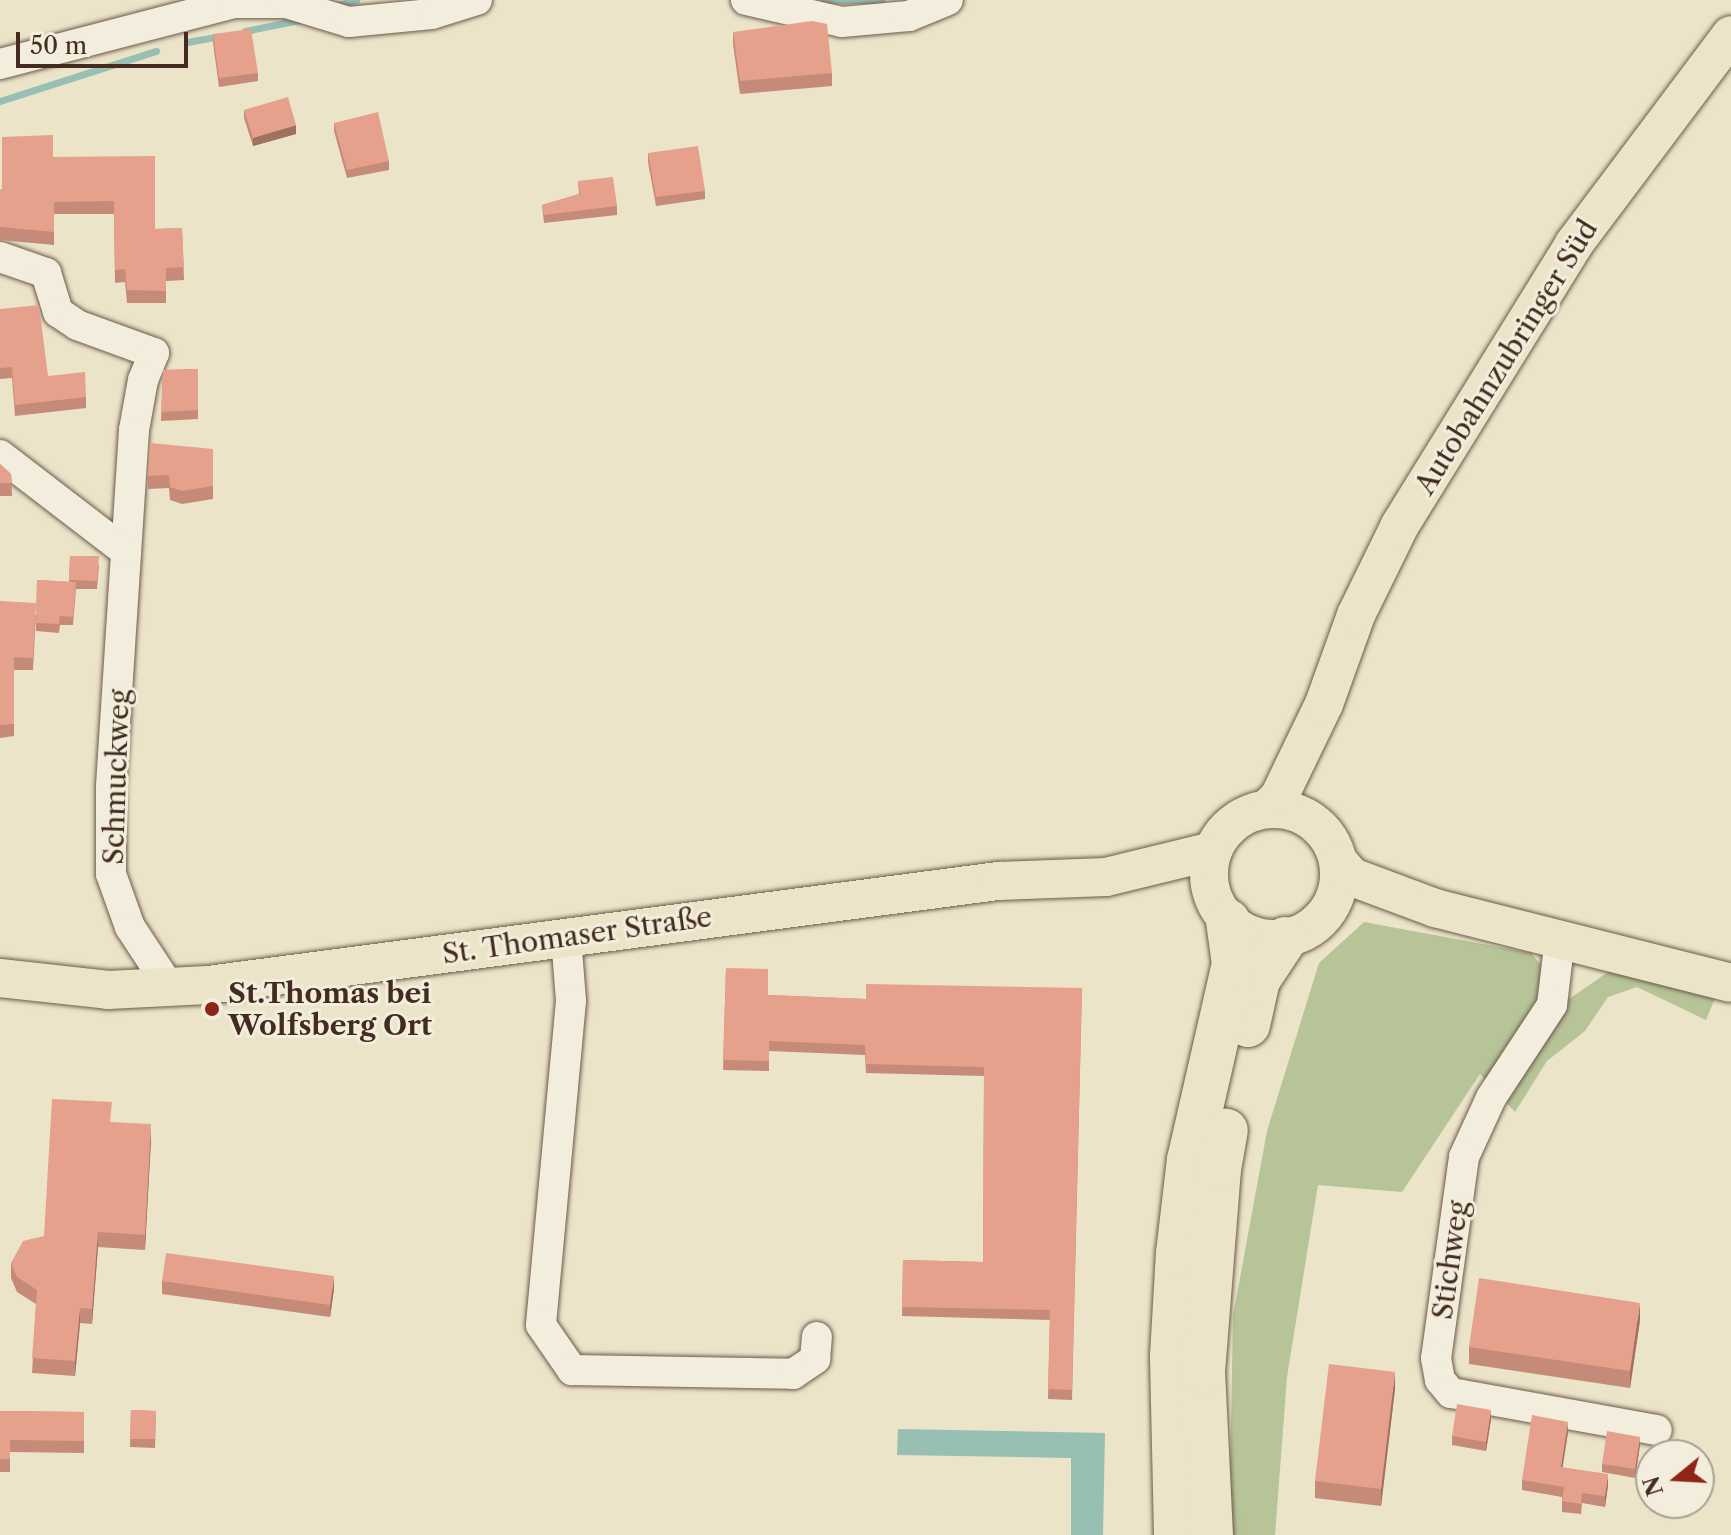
<!DOCTYPE html>
<meta charset="utf-8">
<style>
body{margin:0}
#map{position:relative;width:1731px;height:1535px;overflow:hidden;background:#ebe4c9;font-family:"Libre Caslon Text",serif}
div>[style]{position:absolute}
[style*='--x']{left:calc(var(--x)*1px);top:calc(var(--y)*1px);width:calc(var(--w)*1px);rotate:calc(var(--a)*1deg)}
.green>*{inset:0;background:#b6c498}
.water>*{inset:0;background:#98bfb3}
.stream>*{height:7px;margin:-3.5px;padding:0 3.5px;transform-origin:3.5px;border-radius:3.5px;background:#98bfb3}
.roads{filter:drop-shadow(0 0 2px #6e594a) drop-shadow(0 0 2px #6e594a)}
.minor>*{height:30px;margin:-15px;padding:0 15px;transform-origin:15px;border-radius:15px;background:#f2eddc}
.major>*{height:38px;margin:-19px;padding:0 19px;transform-origin:19px;border-radius:19px;background:#ebe4c9}
.major>.ring{margin:-19px;padding:0;box-sizing:content-box;background:none;border:38px solid #ebe4c9;border-radius:50%}
.highway>*{height:44px;margin:-22px;padding:0 22px;transform-origin:22px;border-radius:22px;background:#ebe4c9}
.wall>*{inset:0;background:#c58a78}
.shaded-wall>*{inset:0;background:#a07161}
.building>*{inset:0;background:#e5a18b}
.dots>*{width:22px;height:22px;translate:-50% -50%;box-sizing:border-box;border:4px solid #f2eddc;border-radius:50%}
span{translate:-50% -50%;white-space:nowrap;text-align:center;line-height:1.15;-webkit-text-stroke:6px #f2eddc;paint-order:stroke}
.street-label{font-size:28px;color:#452b1f}
.poi-label{font-size:28px;color:#452b1f;font-weight:700}
.left{translate:0 -50%;text-align:left}
.north{position:absolute;left:1635px;top:1439px;width:80px;height:80px;box-sizing:border-box;background:#f2eddc;border:2px solid #ad9f90;border-radius:50%;rotate:252deg;font-size:22px;font-weight:700;line-height:32px;text-align:center;color:#452b1f}
.north::after{content:'';display:block;margin:auto;width:28px;height:36px;background:#8f2418;clip-path:polygon(50% 0,100% 100%,50% 72%,0 100%)}
.scale{position:absolute;left:16px;top:32px;width:172px;height:36px;box-sizing:border-box;border:4px solid #452b1f;border-top:0;padding-left:10px;font-size:24px;line-height:28px;white-space:nowrap;color:#452b1f;-webkit-text-stroke:6px #f2eddc;paint-order:stroke}
</style>
<div id="map">
<div class="green">
<i style="clip-path:polygon(1364px 922px,1531px 953px,1569px 999px,1614px 968px,1716px 996px,1706px 1020px,1637px 987px,1608px 997px,1585px 1031px,1547px 1061px,1515px 1112px,1480px 1074px,1402px 1192px,1318px 1185px,1287px 1377px,1275px 1535px,1229px 1535px,1233px 1316px,1267px 1131px,1319px 963px)"></i>
</div>
<div class="water">
<i style="clip-path:polygon(898px 1429px,1105px 1433px,1103px 1535px,1071px 1535px,1071px 1458px,897px 1455px)"></i>
</div>
<div class="stream">
<i style="--x:824;--y:0;--w:57;--a:0"></i>
<i style="--x:338;--y:5;--w:19;--a:-16"></i>
<i style="--x:245;--y:31;--w:55;--a:-11.5"></i>
<i style="--x:187;--y:42;--w:35;--a:-10"></i>
<i style="--x:0;--y:101;--w:164;--a:-17.8"></i>
</div>
<div class="roads">
<div class="minor">
<i style="--x:746;--y:0;--w:98;--a:12.9"></i>
<i style="--x:842;--y:22;--w:67;--a:-5.1"></i>
<i style="--x:909;--y:16;--w:42;--a:-22.3"></i>
<i style="--x:0;--y:64;--w:242;--a:-14.6"></i>
<i style="--x:234;--y:3;--w:52;--a:0"></i>
<i style="--x:286;--y:3;--w:66;--a:16.8"></i>
<i style="--x:349;--y:22;--w:83;--a:-5.5"></i>
<i style="--x:432;--y:14;--w:47;--a:-17.3"></i>
<i style="--x:0;--y:257;--w:49;--a:19.2"></i>
<i style="--x:46;--y:273;--w:41;--a:72.9"></i>
<i style="--x:58;--y:312;--w:23;--a:34"></i>
<i style="--x:77;--y:325;--w:82;--a:20"></i>
<i style="--x:154;--y:353;--w:29;--a:112"></i>
<i style="--x:143;--y:380;--w:51;--a:100.2"></i>
<i style="--x:134;--y:430;--w:357;--a:93.7"></i>
<i style="--x:111;--y:786;--w:88;--a:90"></i>
<i style="--x:111;--y:874;--w:56;--a:70.3"></i>
<i style="--x:130;--y:927;--w:73;--a:56.7"></i>
<i style="--x:0;--y:455;--w:158;--a:37.5"></i>
<i style="--x:566;--y:937;--w:64;--a:85.5"></i>
<i style="--x:571;--y:1001;--w:325;--a:95.3"></i>
<i style="--x:541;--y:1325;--w:55;--a:55.4"></i>
<i style="--x:572;--y:1370;--w:221;--a:1"></i>
<i style="--x:793;--y:1374;--w:27;--a:-34"></i>
<i style="--x:815;--y:1359;--w:22;--a:-85"></i>
<i style="--x:1560;--y:938;--w:67;--a:96.8"></i>
<i style="--x:1552;--y:1005;--w:111;--a:123.3"></i>
<i style="--x:1491;--y:1098;--w:65;--a:114.6"></i>
<i style="--x:1464;--y:1157;--w:203;--a:97.9"></i>
<i style="--x:1436;--y:1358;--w:22;--a:80"></i>
<i style="--x:1440;--y:1380;--w:17;--a:50"></i>
<i style="--x:1451;--y:1393;--w:209;--a:10.2"></i>
</div>
<div class="major">
<i class="ring" style="left:1209px;top:809px;width:92px;height:92px"></i>
<i style="--x:1267;--y:809;--w:17;--a:-45"></i>
<i style="--x:1279;--y:797;--w:103;--a:-64.2"></i>
<i style="--x:1324;--y:704;--w:95;--a:-70.2"></i>
<i style="--x:1356;--y:615;--w:100;--a:-63.9"></i>
<i style="--x:1400;--y:525;--w:331;--a:-58.2"></i>
<i style="--x:1574;--y:244;--w:261;--a:-53.1"></i>
<i style="--x:1338;--y:861;--w:21;--a:49"></i>
<i style="--x:1352;--y:877;--w:89;--a:20.5"></i>
<i style="--x:1435;--y:908;--w:305;--a:14.2"></i>
<i style="--x:0;--y:978;--w:109;--a:6.3"></i>
<i style="--x:108;--y:990;--w:100;--a:-2.9"></i>
<i style="--x:208;--y:985;--w:797;--a:-7.5"></i>
<i style="--x:998;--y:881;--w:108;--a:-2.1"></i>
<i style="--x:1106;--y:877;--w:110;--a:-13.7"></i>
</div>
<div class="highway">
<i style="--x:1248;--y:1025;--w:46;--a:-77.5"></i>
<i style="--x:1258;--y:980;--w:49;--a:-56.6"></i>
<i style="--x:1176;--y:1535;--w:179;--a:-91.3"></i>
<i style="--x:1172;--y:1356;--w:103;--a:-86.7"></i>
<i style="--x:1178;--y:1253;--w:94;--a:-83.3"></i>
<i style="--x:1189;--y:1160;--w:201;--a:-77.1"></i>
<i style="--x:1234;--y:964;--w:43;--a:-97.9"></i>
<i style="--x:1211;--y:1535;--w:163;--a:-92.8"></i>
<i style="--x:1203;--y:1372;--w:204;--a:-85.5"></i>
<i style="--x:1219;--y:1169;--w:39;--a:-80"></i>
</div>
</div>
<div class="wall">
<i style="clip-path:polygon(733px 32px,832px 73px,832px 86px,740px 94px,733px 44px)"></i>
<i style="clip-path:polygon(213px 34px,258px 73px,258px 81px,219px 87px,213px 43px)"></i>
<i style="clip-path:polygon(244px 110px,296px 134px,253px 146px,244px 118px)"></i>
<i style="clip-path:polygon(334px 123px,389px 161px,389px 170px,347px 178px,334px 131px)"></i>
<i style="clip-path:polygon(648px 153px,705px 191px,705px 199px,656px 206px,648px 162px)"></i>
<i style="clip-path:polygon(53px 157px,155px 229px,182px 228px,184px 280px,166px 281px,166px 303px,127px 303px,125px 282px,115px 283px,114px 214px,54px 214px,54px 245px,0 240px,0 190px)"></i>
<i style="clip-path:polygon(578px 181px,617px 206px,617px 215px,544px 223px,542px 205px,579px 194px)"></i>
<i style="clip-path:polygon(0 309px,48px 376px,86px 397px,86px 408px,15px 416px,12px 378px,0 379px)"></i>
<i style="clip-path:polygon(198px 369px,198px 419px,161px 421px,163px 370px)"></i>
<i style="clip-path:polygon(213px 449px,213px 499px,182px 504px,170px 500px,169px 488px,148px 489px,148px 476px)"></i>
<i style="clip-path:polygon(0 464px,11px 474px,12px 496px,0 496px)"></i>
<i style="clip-path:polygon(70px 556px,99px 565px,97px 589px,76px 589px,73px 625px,60px 625px,59px 633px,36px 631px,37px 580px,69px 582px)"></i>
<i style="clip-path:polygon(0 601px,36px 615px,33px 670px,14px 670px,14px 736px,0 738px)"></i>
<i style="clip-path:polygon(726px 968px,768px 995px,866px 999px,1082px 988px,1072px 1400px,1048px 1399px,1050px 1320px,902px 1316px,903px 1260px,983px 1262px,984px 1076px,866px 1073px,865px 1055px,769px 1051px,769px 1071px,723px 1070px)"></i>
<i style="clip-path:polygon(111px 1122px,151px 1139px,145px 1250px,98px 1247px,92px 1324px,80px 1323px,75px 1376px,32px 1373px,36px 1304px,17px 1292px,11px 1278px,11px 1263px,44px 1236px)"></i>
<i style="clip-path:polygon(162px 1281px,334px 1289px,330px 1317px,162px 1294px)"></i>
<i style="clip-path:polygon(1640px 1320px,1630px 1388px,1469px 1364px,1469px 1347px)"></i>
<i style="clip-path:polygon(1395px 1389px,1381px 1506px,1315px 1498px,1315px 1481px)"></i>
<i style="clip-path:polygon(131px 1410px,156px 1411px,155px 1448px,130px 1447px)"></i>
<i style="clip-path:polygon(0 1411px,84px 1412px,84px 1453px,10px 1452px,10px 1472px,0 1472px)"></i>
<i style="clip-path:polygon(1491px 1419px,1486px 1451px,1452px 1445px,1452px 1436px)"></i>
<i style="clip-path:polygon(1568px 1432px,1562px 1467px,1608px 1485px,1605px 1507px,1582px 1503px,1581px 1514px,1562px 1512px,1562px 1497px,1522px 1490px,1522px 1480px)"></i>
<i style="clip-path:polygon(1640px 1445px,1635px 1478px,1602px 1472px,1602px 1464px)"></i>
</div>
<div class="shaded-wall">
<i style="clip-path:polygon(296px 125px,296px 134px,253px 146px,253px 138px)"></i>
<i style="clip-path:polygon(151px 1124px,151px 1139px,145px 1250px,145px 1235px)"></i>
<i style="clip-path:polygon(98px 1232px,98px 1247px,92px 1324px,92px 1309px)"></i>
<i style="clip-path:polygon(334px 1276px,334px 1289px,330px 1317px,330px 1305px)"></i>
<i style="clip-path:polygon(1640px 1303px,1640px 1320px,1630px 1388px,1630px 1371px)"></i>
<i style="clip-path:polygon(80px 1308px,80px 1323px,75px 1376px,75px 1361px)"></i>
<i style="clip-path:polygon(1395px 1372px,1395px 1389px,1381px 1506px,1381px 1489px)"></i>
<i style="clip-path:polygon(1491px 1410px,1491px 1419px,1486px 1451px,1486px 1442px)"></i>
<i style="clip-path:polygon(1568px 1422px,1568px 1432px,1561px 1478px,1561px 1467px)"></i>
<i style="clip-path:polygon(1640px 1437px,1640px 1445px,1635px 1478px,1635px 1469px)"></i>
<i style="clip-path:polygon(1608px 1474px,1608px 1485px,1605px 1507px,1605px 1496px)"></i>
</div>
<div class="building">
<i style="clip-path:polygon(812px 21px,827px 24px,832px 73px,740px 81px,733px 32px)"></i>
<i style="clip-path:polygon(251px 29px,258px 73px,219px 78px,213px 34px)"></i>
<i style="clip-path:polygon(288px 97px,296px 125px,253px 138px,244px 110px)"></i>
<i style="clip-path:polygon(378px 112px,389px 161px,347px 170px,334px 123px)"></i>
<i style="clip-path:polygon(53px 135px,53px 157px,155px 156px,155px 229px,182px 228px,184px 267px,166px 268px,166px 291px,127px 290px,125px 269px,115px 270px,114px 201px,54px 202px,54px 232px,0 227px,0 190px,2px 190px,2px 137px)"></i>
<i style="clip-path:polygon(698px 146px,705px 191px,656px 197px,648px 153px)"></i>
<i style="clip-path:polygon(613px 177px,617px 206px,544px 215px,542px 205px,580px 194px,578px 181px)"></i>
<i style="clip-path:polygon(39px 305px,48px 376px,85px 372px,86px 397px,15px 405px,12px 367px,0 368px,0 309px)"></i>
<i style="clip-path:polygon(198px 369px,198px 410px,161px 412px,163px 370px)"></i>
<i style="clip-path:polygon(150px 443px,213px 449px,213px 486px,182px 491px,170px 487px,169px 475px,148px 476px)"></i>
<i style="clip-path:polygon(0 464px,11px 474px,12px 483px,0 483px)"></i>
<i style="clip-path:polygon(70px 556px,99px 556px,97px 581px,69px 580px)"></i>
<i style="clip-path:polygon(37px 580px,76px 582px,73px 617px,60px 616px,59px 624px,36px 623px)"></i>
<i style="clip-path:polygon(0 601px,36px 603px,33px 658px,14px 657px,14px 724px,0 725px)"></i>
<i style="clip-path:polygon(726px 968px,768px 969px,768px 995px,866px 999px,866px 984px,1082px 988px,1072px 1390px,1048px 1389px,1050px 1310px,902px 1307px,903px 1260px,983px 1262px,984px 1067px,866px 1064px,865px 1045px,769px 1041px,769px 1061px,723px 1060px)"></i>
<i style="clip-path:polygon(52px 1099px,112px 1102px,110px 1122px,151px 1124px,145px 1235px,98px 1232px,92px 1309px,80px 1308px,75px 1361px,32px 1358px,37px 1290px,17px 1277px,11px 1263px,23px 1241px,44px 1236px)"></i>
<i style="clip-path:polygon(166px 1253px,334px 1276px,330px 1305px,162px 1281px)"></i>
<i style="clip-path:polygon(1479px 1278px,1640px 1303px,1630px 1371px,1469px 1347px)"></i>
<i style="clip-path:polygon(1329px 1364px,1395px 1372px,1381px 1489px,1315px 1481px)"></i>
<i style="clip-path:polygon(1457px 1404px,1491px 1410px,1486px 1442px,1452px 1436px)"></i>
<i style="clip-path:polygon(131px 1410px,156px 1411px,155px 1439px,130px 1439px)"></i>
<i style="clip-path:polygon(0 1411px,84px 1412px,84px 1441px,10px 1440px,10px 1459px,0 1459px)"></i>
<i style="clip-path:polygon(1532px 1415px,1568px 1422px,1561px 1467px,1608px 1474px,1605px 1496px,1582px 1493px,1581px 1504px,1562px 1501px,1564px 1487px,1522px 1480px)"></i>
<i style="clip-path:polygon(1607px 1431px,1640px 1437px,1635px 1469px,1602px 1464px)"></i>
</div>
<div class="dots">
<i style="left:212px;top:1009px;background:#8f2418"></i>
</div>
<div class="street-label">
<span style="left:1506px;top:357px;rotate:-58deg">Autobahnzubringer Süd</span>
<span style="left:116px;top:777px;rotate:-88deg">Schmuckweg</span>
<span style="left:577px;top:935px;rotate:-8deg">St. Thomaser Straße</span>
<span style="left:1450px;top:1260px;rotate:-82deg">Stichweg</span>
</div>
<div class="poi-label">
<span class="left" style="left:228px;top:1009px">St.Thomas bei<br>Wolfsberg Ort</span>
</div>
<div class="north">N</div>
<div class="scale">50 m</div>
</div>
